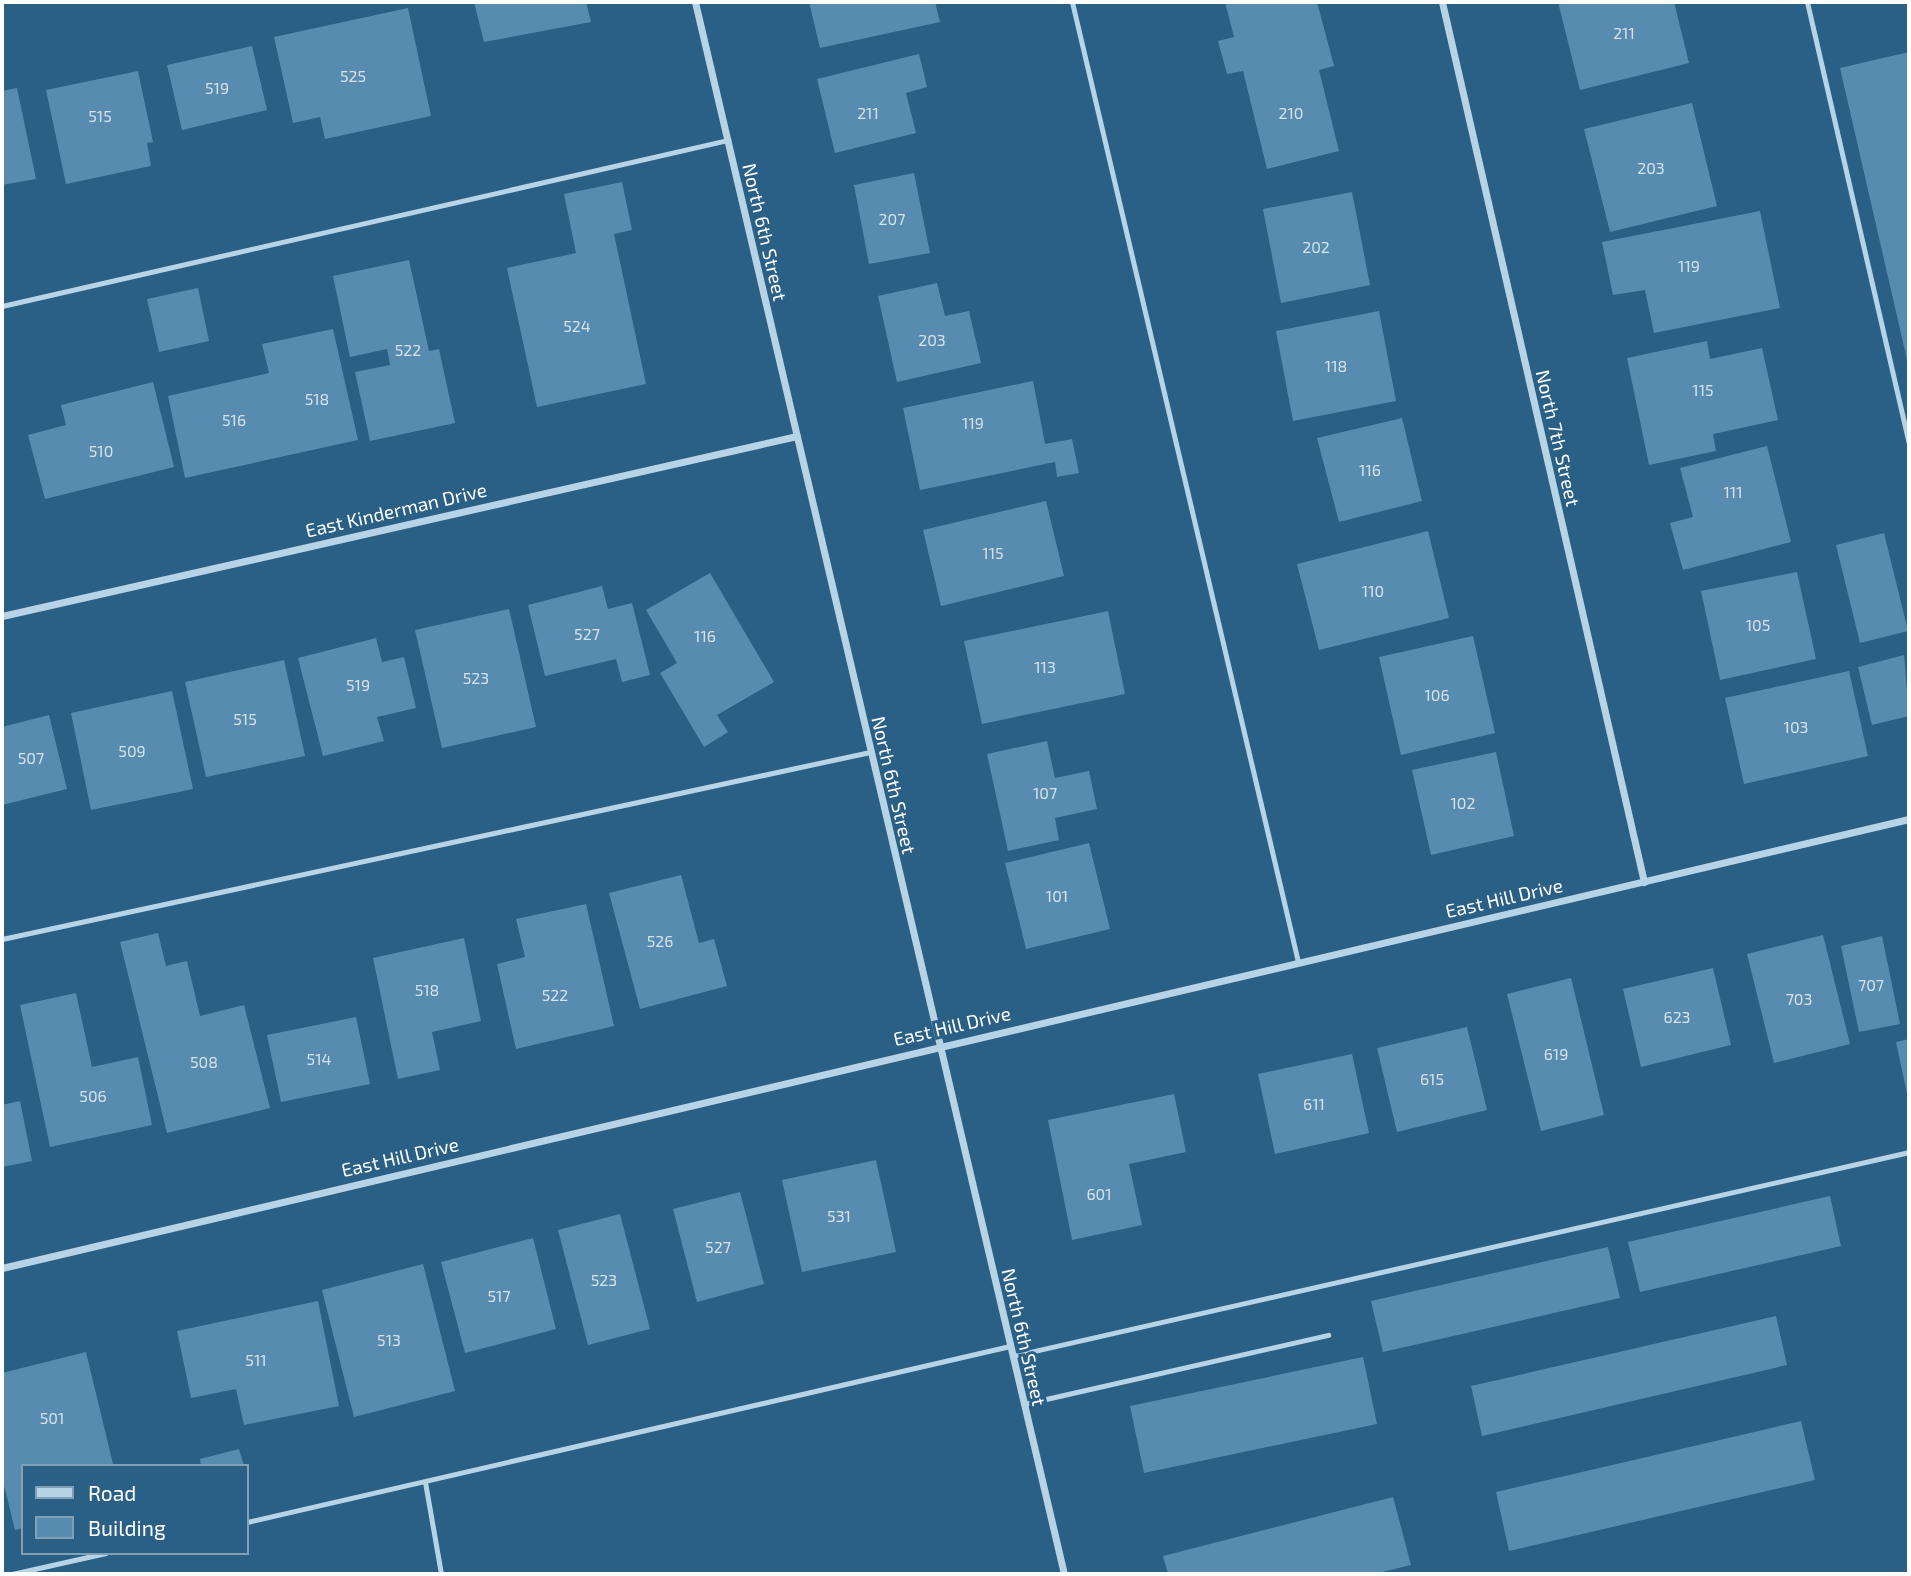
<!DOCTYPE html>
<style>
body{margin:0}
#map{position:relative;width:1911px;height:1576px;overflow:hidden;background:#2b6086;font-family:"Exo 2",sans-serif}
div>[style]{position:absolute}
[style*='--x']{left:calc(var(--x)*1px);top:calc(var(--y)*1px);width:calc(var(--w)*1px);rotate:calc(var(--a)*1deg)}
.building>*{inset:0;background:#578baf}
.lane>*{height:5px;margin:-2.5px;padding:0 2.5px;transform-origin:2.5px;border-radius:2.5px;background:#b7d4e7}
.street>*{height:7px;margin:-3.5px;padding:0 3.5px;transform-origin:3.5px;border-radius:3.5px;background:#b7d4e7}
span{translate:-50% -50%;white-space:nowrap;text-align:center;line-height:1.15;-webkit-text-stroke:6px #2b6086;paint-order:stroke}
.number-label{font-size:16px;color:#d5e2eb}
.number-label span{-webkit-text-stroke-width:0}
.street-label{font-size:19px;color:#fff}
.frame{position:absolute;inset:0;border:4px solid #fff;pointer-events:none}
.legend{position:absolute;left:21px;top:1464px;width:228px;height:91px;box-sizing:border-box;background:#2b6086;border:2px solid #80a0b6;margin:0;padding:9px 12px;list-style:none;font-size:21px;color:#fff}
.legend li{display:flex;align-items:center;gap:14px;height:35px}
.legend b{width:35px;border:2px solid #80a0b6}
</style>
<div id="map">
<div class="building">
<i style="clip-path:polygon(474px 2px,586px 2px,591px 22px,484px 42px)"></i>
<i style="clip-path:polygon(809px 2px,935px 2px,940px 22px,820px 48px)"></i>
<i style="clip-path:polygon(1225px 2px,1317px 2px,1334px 66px,1319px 70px,1339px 151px,1267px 169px,1243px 71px,1227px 74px,1218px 41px,1234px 37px)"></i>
<i style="clip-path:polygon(1558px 2px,1674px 2px,1689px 63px,1580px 90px)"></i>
<i style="clip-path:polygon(408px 8px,431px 116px,325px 139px,320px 117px,293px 123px,274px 37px)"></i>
<i style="clip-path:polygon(252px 46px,267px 110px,182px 130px,167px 65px)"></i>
<i style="clip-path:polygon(1909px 52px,1909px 364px,1908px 364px,1840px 68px)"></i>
<i style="clip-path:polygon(919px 54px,927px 87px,906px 93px,916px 133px,835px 153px,817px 79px)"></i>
<i style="clip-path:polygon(138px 71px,153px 142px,147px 143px,151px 166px,66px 184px,46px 90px)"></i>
<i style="clip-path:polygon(17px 88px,36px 179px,2px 185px,2px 91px)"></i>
<i style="clip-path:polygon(1692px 103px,1717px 206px,1610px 232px,1584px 129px)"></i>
<i style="clip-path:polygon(914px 173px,930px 253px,869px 264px,854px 185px)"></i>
<i style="clip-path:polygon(622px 182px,632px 230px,614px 234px,646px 384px,537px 407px,507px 268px,576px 253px,564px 194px)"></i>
<i style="clip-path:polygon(1352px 192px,1370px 285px,1281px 303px,1263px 209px)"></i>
<i style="clip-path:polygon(1760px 211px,1780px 308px,1654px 333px,1645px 290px,1613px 295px,1602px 242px)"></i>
<i style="clip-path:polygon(409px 260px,429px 351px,439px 349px,455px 423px,370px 441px,355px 372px,390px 365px,387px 349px,350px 357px,333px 276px)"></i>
<i style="clip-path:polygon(937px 283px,945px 316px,969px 311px,981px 363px,897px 382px,878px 296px)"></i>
<i style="clip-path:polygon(198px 288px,209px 341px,159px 352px,147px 299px)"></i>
<i style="clip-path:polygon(1379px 311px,1396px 401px,1293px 421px,1276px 331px)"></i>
<i style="clip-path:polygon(333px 329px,358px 440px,185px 478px,168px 396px,269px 373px,262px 344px)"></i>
<i style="clip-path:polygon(1707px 341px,1710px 359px,1762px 348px,1778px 420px,1713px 434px,1716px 451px,1649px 465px,1627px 358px)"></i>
<i style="clip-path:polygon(1033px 381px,1045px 444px,1072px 439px,1079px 473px,1057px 477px,1055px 462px,920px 490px,903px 408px)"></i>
<i style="clip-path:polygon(153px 382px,174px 467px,45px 499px,28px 435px,66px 425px,61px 405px)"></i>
<i style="clip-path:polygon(1402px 418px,1422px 501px,1339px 522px,1317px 438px)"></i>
<i style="clip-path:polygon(1767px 446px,1791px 542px,1683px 570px,1670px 523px,1693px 517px,1680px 468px)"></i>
<i style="clip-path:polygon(1046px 501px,1064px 576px,941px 606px,923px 530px)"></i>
<i style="clip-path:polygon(1428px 531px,1449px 618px,1319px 650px,1297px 564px)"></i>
<i style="clip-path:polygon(1884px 533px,1908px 631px,1860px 643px,1836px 545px)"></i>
<i style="clip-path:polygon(1797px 572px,1816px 659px,1720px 680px,1701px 591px)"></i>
<i style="clip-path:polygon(710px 573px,774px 682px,717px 715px,728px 732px,704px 747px,660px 673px,677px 663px,646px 610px)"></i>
<i style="clip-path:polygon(602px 586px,608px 609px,632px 603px,650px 675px,622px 682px,616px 659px,545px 676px,528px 605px)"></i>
<i style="clip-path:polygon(509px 609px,536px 727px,442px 748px,415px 630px)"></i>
<i style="clip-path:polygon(1108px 611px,1125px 694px,982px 724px,964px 641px)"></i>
<i style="clip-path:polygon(1473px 636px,1495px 733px,1401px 755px,1379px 657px)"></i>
<i style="clip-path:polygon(376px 638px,382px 662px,404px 657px,416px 708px,377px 717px,384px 741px,323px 756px,298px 658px)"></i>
<i style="clip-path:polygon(1904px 655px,1909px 716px,1872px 725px,1858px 667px)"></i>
<i style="clip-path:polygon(284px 660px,305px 756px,206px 777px,185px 682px)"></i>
<i style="clip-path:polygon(1849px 671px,1868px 756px,1744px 784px,1725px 698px)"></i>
<i style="clip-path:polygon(172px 691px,193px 789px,91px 810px,71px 713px)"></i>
<i style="clip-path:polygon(49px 715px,67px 789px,2px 805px,2px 727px)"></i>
<i style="clip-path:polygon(1047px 741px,1055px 778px,1089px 771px,1097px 809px,1055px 818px,1059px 840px,1008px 851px,987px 754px)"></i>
<i style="clip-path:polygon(1496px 752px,1514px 836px,1431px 855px,1412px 770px)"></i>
<i style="clip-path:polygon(1089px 843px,1110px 929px,1026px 949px,1005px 863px)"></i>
<i style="clip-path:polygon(681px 875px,699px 943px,714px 939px,727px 986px,640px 1009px,609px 893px)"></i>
<i style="clip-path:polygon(586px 904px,614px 1026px,516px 1049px,497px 964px,525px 957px,516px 919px)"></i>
<i style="clip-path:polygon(158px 933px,166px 966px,187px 961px,200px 1016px,244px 1005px,270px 1108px,167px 1133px,120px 942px)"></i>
<i style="clip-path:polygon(1823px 935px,1850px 1044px,1774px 1063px,1747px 954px)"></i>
<i style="clip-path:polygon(1882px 936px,1900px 1024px,1859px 1032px,1841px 946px)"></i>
<i style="clip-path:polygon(464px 938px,481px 1021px,432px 1032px,440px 1070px,398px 1079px,373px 958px)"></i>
<i style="clip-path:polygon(1713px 968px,1731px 1045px,1641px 1067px,1623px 989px)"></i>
<i style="clip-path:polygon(1571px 978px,1604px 1115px,1541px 1131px,1507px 994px)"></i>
<i style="clip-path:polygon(76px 993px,92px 1067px,138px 1057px,152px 1125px,50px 1147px,20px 1005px)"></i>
<i style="clip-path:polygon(356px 1017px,370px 1084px,281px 1102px,267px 1035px)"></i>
<i style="clip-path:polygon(1467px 1027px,1487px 1110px,1397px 1132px,1377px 1048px)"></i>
<i style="clip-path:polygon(1909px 1039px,1909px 1097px,1908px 1098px,1896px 1042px)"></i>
<i style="clip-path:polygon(1352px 1054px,1369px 1133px,1275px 1154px,1258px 1074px)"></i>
<i style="clip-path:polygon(1174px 1094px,1186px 1152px,1129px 1164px,1142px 1225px,1072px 1240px,1048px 1120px)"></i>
<i style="clip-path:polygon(20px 1101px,32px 1161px,2px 1167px,2px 1105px)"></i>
<i style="clip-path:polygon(876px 1160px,896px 1252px,802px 1272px,782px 1180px)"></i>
<i style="clip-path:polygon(740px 1192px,764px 1284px,697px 1302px,673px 1209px)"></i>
<i style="clip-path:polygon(1830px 1196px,1841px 1246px,1640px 1292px,1628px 1242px)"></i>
<i style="clip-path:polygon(620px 1214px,650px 1329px,588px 1345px,558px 1230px)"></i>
<i style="clip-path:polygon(533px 1238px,556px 1329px,465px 1353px,441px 1262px)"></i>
<i style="clip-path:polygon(1608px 1247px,1620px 1298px,1383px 1352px,1371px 1301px)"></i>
<i style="clip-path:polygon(423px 1264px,455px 1391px,354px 1417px,322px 1290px)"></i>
<i style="clip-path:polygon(318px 1301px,339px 1406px,244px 1425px,236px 1389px,191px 1398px,177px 1331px)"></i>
<i style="clip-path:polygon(1776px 1316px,1787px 1365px,1482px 1436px,1471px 1386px)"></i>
<i style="clip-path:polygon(86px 1352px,113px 1464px,23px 1466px,23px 1528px,15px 1530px,2px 1477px,2px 1373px)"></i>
<i style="clip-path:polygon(1363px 1357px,1377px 1424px,1144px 1473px,1130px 1406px)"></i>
<i style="clip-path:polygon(1801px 1421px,1815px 1480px,1509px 1551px,1496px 1492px)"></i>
<i style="clip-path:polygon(239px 1449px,244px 1466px,201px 1466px,200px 1459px)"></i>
<i style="clip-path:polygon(1393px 1497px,1411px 1565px,1374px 1574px,1168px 1574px,1163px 1556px)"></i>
</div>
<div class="lane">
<i style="--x:1072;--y:2;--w:986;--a:76.75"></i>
<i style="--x:1807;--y:2;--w:455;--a:77"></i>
<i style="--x:2;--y:306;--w:745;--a:-12.88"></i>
<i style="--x:2;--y:939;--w:888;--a:-12.16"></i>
<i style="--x:1012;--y:1356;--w:920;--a:-12.81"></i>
<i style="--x:1024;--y:1404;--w:312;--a:-12.8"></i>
<i style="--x:425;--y:1482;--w:93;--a:80.1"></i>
<i style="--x:247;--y:1522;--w:783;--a:-12.99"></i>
<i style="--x:12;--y:1574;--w:96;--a:-12.6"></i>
</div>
<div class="street">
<i style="--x:695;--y:2;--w:1615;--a:76.79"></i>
<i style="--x:1442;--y:2;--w:903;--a:77.07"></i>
<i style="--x:2;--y:616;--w:815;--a:-12.76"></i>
<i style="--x:2;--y:1268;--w:1959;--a:-13.25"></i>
</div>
<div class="number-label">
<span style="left:1624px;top:33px">211</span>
<span style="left:353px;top:76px">525</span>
<span style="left:217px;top:88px">519</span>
<span style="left:868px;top:113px">211</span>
<span style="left:1291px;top:113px">210</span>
<span style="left:100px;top:116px">515</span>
<span style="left:1651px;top:168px">203</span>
<span style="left:892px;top:219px">207</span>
<span style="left:1316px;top:247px">202</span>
<span style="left:1689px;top:266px">119</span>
<span style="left:577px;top:326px">524</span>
<span style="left:932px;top:340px">203</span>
<span style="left:408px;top:350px">522</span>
<span style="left:1336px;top:366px">118</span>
<span style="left:1703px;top:390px">115</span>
<span style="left:317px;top:399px">518</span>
<span style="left:234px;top:420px">516</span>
<span style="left:973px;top:423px">119</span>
<span style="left:101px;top:451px">510</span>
<span style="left:1370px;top:470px">116</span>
<span style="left:1733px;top:492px">111</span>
<span style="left:993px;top:553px">115</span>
<span style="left:1373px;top:591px">110</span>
<span style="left:1758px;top:625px">105</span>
<span style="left:587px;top:634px">527</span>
<span style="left:705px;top:636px">116</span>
<span style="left:1045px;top:667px">113</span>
<span style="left:476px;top:678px">523</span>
<span style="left:358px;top:685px">519</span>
<span style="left:1437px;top:695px">106</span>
<span style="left:245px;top:719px">515</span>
<span style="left:1796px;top:727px">103</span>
<span style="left:132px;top:751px">509</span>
<span style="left:31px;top:758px">507</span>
<span style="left:1045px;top:793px">107</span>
<span style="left:1463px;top:803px">102</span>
<span style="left:1057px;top:896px">101</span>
<span style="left:660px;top:941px">526</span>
<span style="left:1871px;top:985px">707</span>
<span style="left:427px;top:990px">518</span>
<span style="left:555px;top:995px">522</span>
<span style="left:1799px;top:999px">703</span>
<span style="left:1677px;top:1017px">623</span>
<span style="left:1556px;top:1054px">619</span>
<span style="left:319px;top:1059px">514</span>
<span style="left:204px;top:1062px">508</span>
<span style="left:1432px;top:1079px">615</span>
<span style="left:93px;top:1096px">506</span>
<span style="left:1314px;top:1104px">611</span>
<span style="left:1099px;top:1194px">601</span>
<span style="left:839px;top:1216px">531</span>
<span style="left:718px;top:1247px">527</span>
<span style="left:604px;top:1280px">523</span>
<span style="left:499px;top:1296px">517</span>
<span style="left:389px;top:1340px">513</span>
<span style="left:256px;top:1360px">511</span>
<span style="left:52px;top:1418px">501</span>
</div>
<div class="street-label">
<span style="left:765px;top:232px;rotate:77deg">North 6th Street</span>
<span style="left:1558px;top:438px;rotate:77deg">North 7th Street</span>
<span style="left:396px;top:510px;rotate:-13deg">East Kinderman Drive</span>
<span style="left:894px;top:785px;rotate:77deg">North 6th Street</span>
<span style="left:1504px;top:898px;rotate:-13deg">East Hill Drive</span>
<span style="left:952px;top:1026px;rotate:-13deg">East Hill Drive</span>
<span style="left:400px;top:1157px;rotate:-13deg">East Hill Drive</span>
<span style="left:1024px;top:1337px;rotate:77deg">North 6th Street</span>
</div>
<div class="frame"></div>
<ul class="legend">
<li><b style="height:9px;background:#b7d4e7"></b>Road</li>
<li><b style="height:19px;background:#578baf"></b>Building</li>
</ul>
</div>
